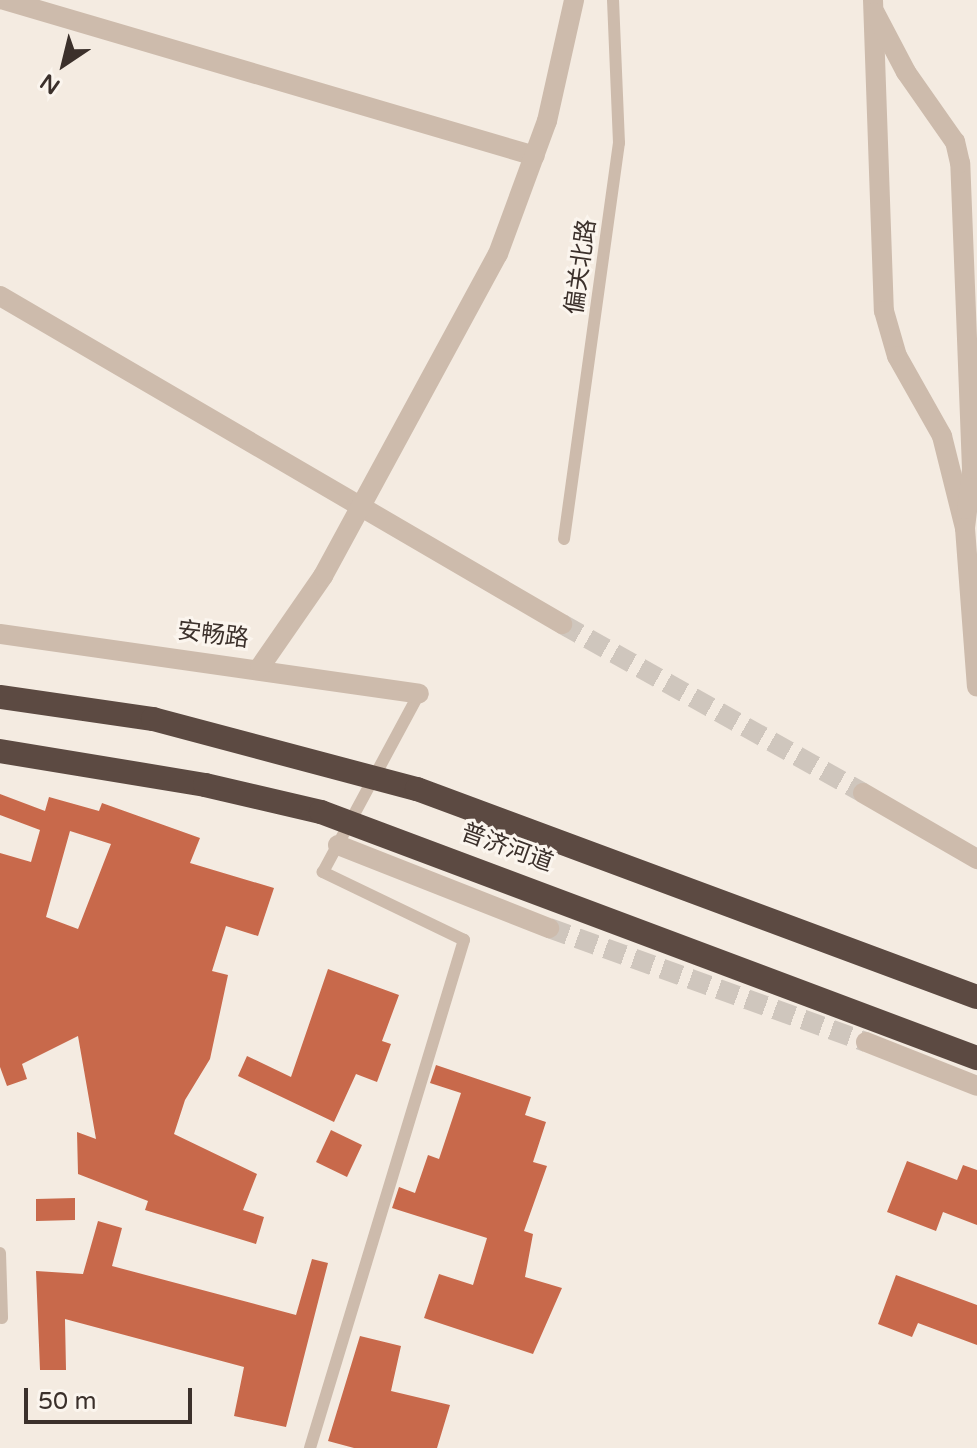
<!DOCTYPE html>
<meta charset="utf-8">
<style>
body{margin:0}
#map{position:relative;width:977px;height:1448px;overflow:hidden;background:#f4ebe1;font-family:"Varela Round","Noto Sans SC",sans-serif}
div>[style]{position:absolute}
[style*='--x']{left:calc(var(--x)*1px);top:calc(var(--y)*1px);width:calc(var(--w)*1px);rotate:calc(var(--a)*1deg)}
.building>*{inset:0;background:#c8694b}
.street-tunnel>*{height:20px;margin-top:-10px;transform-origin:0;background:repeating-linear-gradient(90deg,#cfc6bd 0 20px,transparent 0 30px)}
.lane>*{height:12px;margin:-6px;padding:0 6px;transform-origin:6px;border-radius:6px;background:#cdbbac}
.street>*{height:20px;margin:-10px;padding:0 10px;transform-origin:10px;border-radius:10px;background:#cdbbac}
.highway>*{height:24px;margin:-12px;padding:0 12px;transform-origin:12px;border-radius:12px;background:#5c4a42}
span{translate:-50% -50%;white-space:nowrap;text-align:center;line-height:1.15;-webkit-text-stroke:6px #fbf5ee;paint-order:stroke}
.street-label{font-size:24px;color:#3b302b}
.north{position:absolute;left:24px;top:24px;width:80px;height:80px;-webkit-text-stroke:6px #fbf5ee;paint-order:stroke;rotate:215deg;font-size:22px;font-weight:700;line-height:32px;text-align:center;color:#3b302b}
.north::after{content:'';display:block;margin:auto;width:28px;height:36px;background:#3b302b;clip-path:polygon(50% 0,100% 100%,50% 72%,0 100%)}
.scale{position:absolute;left:24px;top:1388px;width:168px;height:36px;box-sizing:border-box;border:4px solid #3b302b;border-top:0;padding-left:10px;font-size:24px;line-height:28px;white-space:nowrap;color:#3b302b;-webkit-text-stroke:6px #fbf5ee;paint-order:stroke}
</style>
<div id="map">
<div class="building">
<i style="clip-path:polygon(evenodd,0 794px,45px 811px,49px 797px,99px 811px,102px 803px,200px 838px,190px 863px,274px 888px,258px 936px,226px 926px,212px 971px,228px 975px,210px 1059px,185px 1100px,174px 1134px,257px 1174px,243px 1210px,264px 1217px,256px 1244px,145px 1210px,148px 1201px,78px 1174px,77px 1132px,96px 1139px,78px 1036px,22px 1064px,27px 1079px,7px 1086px,0 1067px,0 853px,31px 862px,40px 830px,0 815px,0 794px,70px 831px,111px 844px,78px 929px,46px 917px,70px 831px)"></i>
<i style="clip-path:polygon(328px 969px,399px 995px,382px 1041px,391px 1044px,377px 1082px,356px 1074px,334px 1122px,238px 1076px,247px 1056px,291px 1077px)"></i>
<i style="clip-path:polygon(436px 1065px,531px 1097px,525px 1115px,546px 1122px,533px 1162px,547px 1166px,524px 1231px,533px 1234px,525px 1277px,562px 1288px,533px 1354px,424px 1318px,439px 1274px,473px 1285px,487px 1238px,392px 1208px,399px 1187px,415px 1193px,428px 1155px,439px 1159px,461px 1093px,430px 1083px)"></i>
<i style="clip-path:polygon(331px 1130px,362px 1145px,347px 1177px,316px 1162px)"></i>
<i style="clip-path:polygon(907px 1161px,957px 1180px,963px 1165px,977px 1170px,977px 1225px,943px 1212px,936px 1231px,887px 1212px)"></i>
<i style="clip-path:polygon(75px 1198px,75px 1220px,36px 1221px,36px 1199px)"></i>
<i style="clip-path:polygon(98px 1221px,122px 1228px,112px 1266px,296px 1315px,312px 1259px,328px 1263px,286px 1427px,234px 1416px,244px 1367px,65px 1319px,66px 1370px,40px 1370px,36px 1271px,83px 1274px)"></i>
<i style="clip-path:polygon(896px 1275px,977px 1305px,977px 1345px,918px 1323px,912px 1337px,878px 1324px)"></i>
<i style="clip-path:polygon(360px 1336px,401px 1346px,391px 1391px,450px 1405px,437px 1448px,354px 1448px,328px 1441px)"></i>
</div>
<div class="street-tunnel">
<i style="--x:562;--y:624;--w:345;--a:29.3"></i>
<i style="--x:549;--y:928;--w:337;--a:19.8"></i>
</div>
<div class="lane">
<i style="--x:564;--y:539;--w:400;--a:-82.1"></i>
<i style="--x:619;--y:143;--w:143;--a:-92.4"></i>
<i style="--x:0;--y:1253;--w:65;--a:88.2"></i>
<i style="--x:310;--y:1448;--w:531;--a:-73.14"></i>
<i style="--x:464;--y:940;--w:157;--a:-154.3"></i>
<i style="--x:323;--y:872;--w:202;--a:-61.7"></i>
</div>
<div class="street">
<i style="--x:4;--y:0;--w:553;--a:16.37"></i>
<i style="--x:873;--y:0;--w:311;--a:88"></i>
<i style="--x:884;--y:311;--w:47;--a:73.9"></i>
<i style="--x:897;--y:356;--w:92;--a:60.6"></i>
<i style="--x:942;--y:436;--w:95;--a:76"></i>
<i style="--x:965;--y:528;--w:59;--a:-83.2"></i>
<i style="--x:972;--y:469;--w:306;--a:-92.2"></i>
<i style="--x:960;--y:163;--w:22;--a:-103"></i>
<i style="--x:955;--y:142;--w:85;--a:-125"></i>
<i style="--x:906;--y:72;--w:67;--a:-117.7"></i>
<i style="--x:0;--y:296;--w:651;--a:30.27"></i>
<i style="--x:965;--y:528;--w:159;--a:85.7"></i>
<i style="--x:0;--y:634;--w:423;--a:8.1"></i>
<i style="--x:260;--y:667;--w:111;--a:-55.3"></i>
<i style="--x:323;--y:576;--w:366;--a:-61.5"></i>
<i style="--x:498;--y:254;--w:142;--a:-69.8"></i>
<i style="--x:547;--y:121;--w:124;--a:-77.4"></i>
<i style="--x:863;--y:793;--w:132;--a:30.1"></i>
<i style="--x:338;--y:845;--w:227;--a:21.5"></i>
<i style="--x:866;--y:1042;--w:119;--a:21.6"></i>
</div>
<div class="highway">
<i style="--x:0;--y:697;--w:155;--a:8.2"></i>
<i style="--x:153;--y:719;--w:273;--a:14.9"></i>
<i style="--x:417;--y:789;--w:597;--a:20.38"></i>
<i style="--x:0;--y:751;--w:208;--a:9.4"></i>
<i style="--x:205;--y:785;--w:119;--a:13.1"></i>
<i style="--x:321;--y:812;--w:701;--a:20.56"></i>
</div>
<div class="street-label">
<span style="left:581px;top:267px;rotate:-82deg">偏关北路</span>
<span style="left:213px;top:635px;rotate:7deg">安畅路</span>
<span style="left:507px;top:848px;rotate:20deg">普济河道</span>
</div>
<div class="north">N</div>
<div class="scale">50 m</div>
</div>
